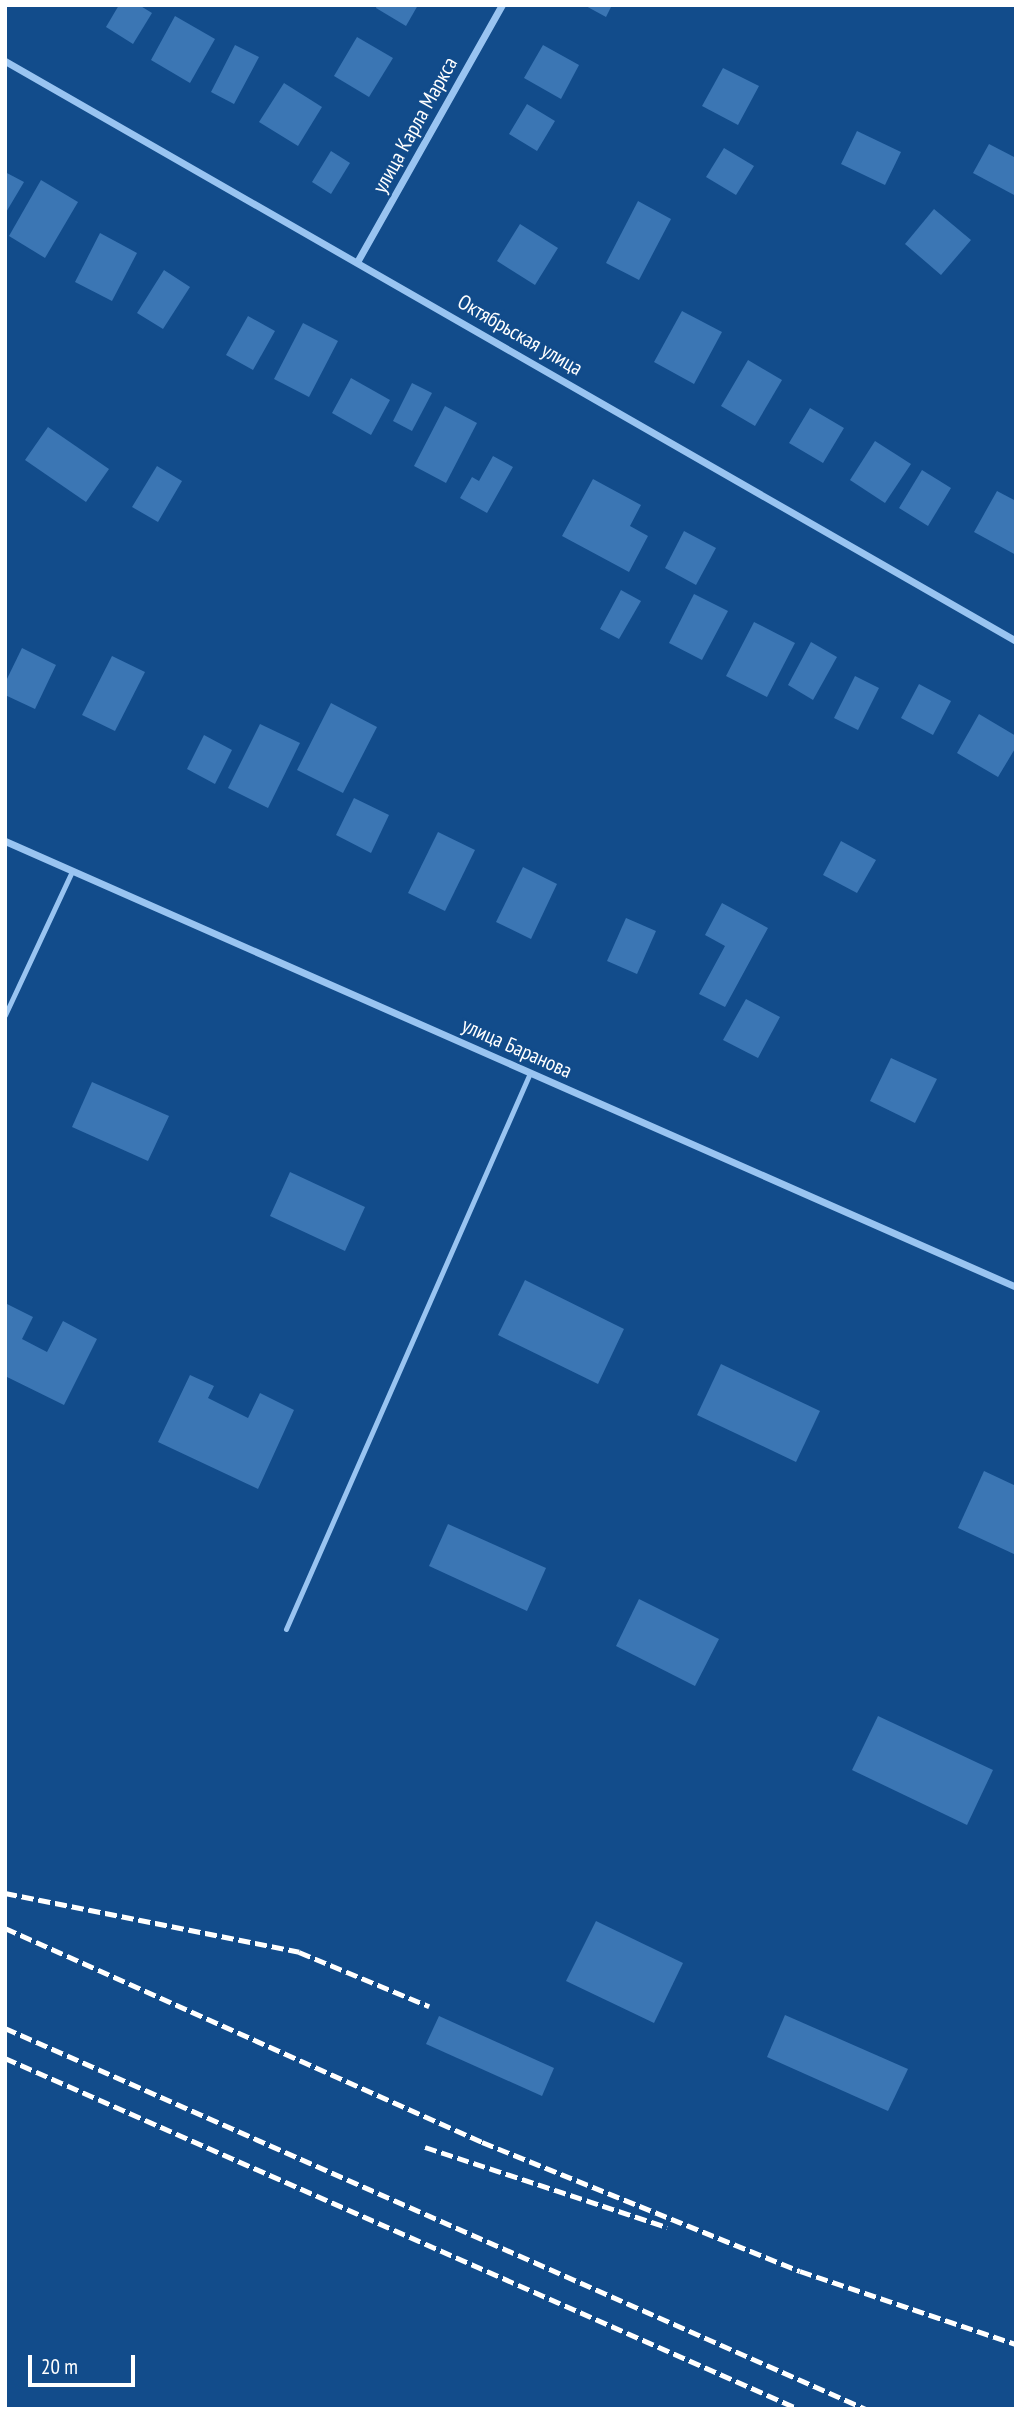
<!DOCTYPE html>
<meta charset="utf-8">
<style>
body{margin:0}
#map{position:relative;width:1021px;height:2414px;overflow:hidden;background:#124c8b;font-family:"PT Sans Narrow",sans-serif}
div>[style]{position:absolute}
[style*='--x']{left:calc(var(--x)*1px);top:calc(var(--y)*1px);width:calc(var(--w)*1px);rotate:calc(var(--a)*1deg)}
.building>*{inset:0;background:#3b76b4}
.lane>*{height:5px;margin:-2.5px;padding:0 2.5px;transform-origin:2.5px;border-radius:2.5px;background:#99c4f1}
.street>*{height:7px;margin:-3.5px;padding:0 3.5px;transform-origin:3.5px;border-radius:3.5px;background:#99c4f1}
.rail>*{height:5px;margin-top:-2.5px;transform-origin:0;background:repeating-linear-gradient(90deg,#fff 0 12px,transparent 0 17px)}
span{translate:-50% -50%;white-space:nowrap;text-align:center;line-height:1.15;-webkit-text-stroke:5px #124c8b;paint-order:stroke}
.street-label{font-size:21px;color:#fff}
.frame{position:absolute;inset:0;border:7px solid #fff;pointer-events:none}
.scale{position:absolute;left:28px;top:2355px;width:107px;height:32px;box-sizing:border-box;border:4px solid #fff;border-top:0;padding-left:9px;font-size:21px;line-height:24px;white-space:nowrap;color:#fff;-webkit-text-stroke:5px #124c8b;paint-order:stroke}
</style>
<div id="map">
<div class="building">
<i style="clip-path:polygon(119px 5px,139px 5px,152px 13px,133px 44px,106px 27px)"></i>
<i style="clip-path:polygon(377px 5px,418px 5px,406px 26px,376px 8px)"></i>
<i style="clip-path:polygon(584px 5px,612px 5px,606px 17px)"></i>
<i style="clip-path:polygon(175px 16px,215px 39px,190px 83px,151px 60px)"></i>
<i style="clip-path:polygon(357px 37px,393px 58px,369px 97px,334px 76px)"></i>
<i style="clip-path:polygon(235px 45px,259px 57px,234px 104px,211px 92px)"></i>
<i style="clip-path:polygon(543px 45px,579px 65px,561px 99px,524px 78px)"></i>
<i style="clip-path:polygon(723px 68px,759px 86px,738px 125px,702px 106px)"></i>
<i style="clip-path:polygon(284px 83px,322px 107px,298px 146px,259px 122px)"></i>
<i style="clip-path:polygon(527px 104px,555px 121px,537px 151px,509px 134px)"></i>
<i style="clip-path:polygon(857px 131px,901px 152px,885px 185px,841px 164px)"></i>
<i style="clip-path:polygon(989px 144px,1016px 158px,1016px 196px,973px 173px)"></i>
<i style="clip-path:polygon(724px 148px,754px 166px,736px 195px,706px 177px)"></i>
<i style="clip-path:polygon(331px 151px,350px 163px,331px 194px,312px 182px)"></i>
<i style="clip-path:polygon(5px 172px,24px 182px,5px 214px)"></i>
<i style="clip-path:polygon(41px 180px,78px 202px,45px 258px,9px 236px)"></i>
<i style="clip-path:polygon(638px 201px,671px 219px,639px 280px,606px 263px)"></i>
<i style="clip-path:polygon(934px 209px,971px 240px,941px 275px,905px 244px)"></i>
<i style="clip-path:polygon(520px 224px,558px 248px,535px 285px,497px 261px)"></i>
<i style="clip-path:polygon(100px 233px,137px 253px,112px 301px,75px 282px)"></i>
<i style="clip-path:polygon(164px 270px,190px 287px,163px 329px,137px 313px)"></i>
<i style="clip-path:polygon(682px 311px,722px 332px,694px 384px,654px 362px)"></i>
<i style="clip-path:polygon(248px 316px,275px 331px,253px 370px,226px 355px)"></i>
<i style="clip-path:polygon(303px 323px,338px 341px,309px 397px,274px 379px)"></i>
<i style="clip-path:polygon(748px 360px,782px 380px,755px 426px,721px 406px)"></i>
<i style="clip-path:polygon(351px 378px,390px 400px,371px 435px,332px 413px)"></i>
<i style="clip-path:polygon(412px 383px,432px 393px,412px 431px,393px 421px)"></i>
<i style="clip-path:polygon(445px 406px,477px 423px,446px 483px,414px 466px)"></i>
<i style="clip-path:polygon(810px 408px,844px 428px,823px 463px,789px 443px)"></i>
<i style="clip-path:polygon(48px 427px,109px 469px,86px 502px,25px 460px)"></i>
<i style="clip-path:polygon(875px 441px,911px 464px,885px 503px,850px 480px)"></i>
<i style="clip-path:polygon(493px 456px,513px 467px,487px 513px,460px 498px,472px 477px,479px 481px)"></i>
<i style="clip-path:polygon(157px 466px,182px 481px,158px 522px,132px 507px)"></i>
<i style="clip-path:polygon(922px 470px,951px 488px,928px 526px,899px 508px)"></i>
<i style="clip-path:polygon(593px 479px,641px 505px,630px 526px,648px 536px,629px 572px,562px 536px)"></i>
<i style="clip-path:polygon(997px 491px,1016px 501px,1016px 555px,974px 532px)"></i>
<i style="clip-path:polygon(684px 531px,716px 548px,696px 585px,665px 568px)"></i>
<i style="clip-path:polygon(621px 590px,641px 601px,619px 639px,600px 629px)"></i>
<i style="clip-path:polygon(694px 594px,728px 611px,702px 660px,669px 643px)"></i>
<i style="clip-path:polygon(754px 622px,795px 643px,767px 697px,726px 676px)"></i>
<i style="clip-path:polygon(811px 642px,837px 657px,813px 700px,788px 685px)"></i>
<i style="clip-path:polygon(22px 648px,56px 665px,35px 709px,5px 695px,5px 683px)"></i>
<i style="clip-path:polygon(112px 656px,145px 672px,115px 731px,82px 715px)"></i>
<i style="clip-path:polygon(855px 676px,879px 688px,858px 730px,834px 718px)"></i>
<i style="clip-path:polygon(919px 684px,951px 701px,933px 735px,901px 718px)"></i>
<i style="clip-path:polygon(331px 703px,377px 727px,343px 793px,297px 770px)"></i>
<i style="clip-path:polygon(979px 714px,1016px 736px,1016px 747px,998px 777px,957px 753px)"></i>
<i style="clip-path:polygon(260px 724px,300px 743px,268px 808px,228px 788px)"></i>
<i style="clip-path:polygon(204px 735px,232px 750px,215px 784px,187px 769px)"></i>
<i style="clip-path:polygon(354px 798px,389px 815px,371px 853px,336px 835px)"></i>
<i style="clip-path:polygon(438px 832px,475px 850px,445px 911px,408px 893px)"></i>
<i style="clip-path:polygon(841px 841px,876px 860px,857px 893px,823px 875px)"></i>
<i style="clip-path:polygon(523px 867px,557px 884px,531px 939px,496px 922px)"></i>
<i style="clip-path:polygon(722px 903px,768px 928px,725px 1007px,699px 994px,725px 946px,705px 935px)"></i>
<i style="clip-path:polygon(626px 918px,656px 931px,637px 974px,607px 961px)"></i>
<i style="clip-path:polygon(746px 999px,780px 1017px,758px 1058px,723px 1040px)"></i>
<i style="clip-path:polygon(891px 1058px,937px 1079px,915px 1123px,870px 1101px)"></i>
<i style="clip-path:polygon(92px 1082px,169px 1116px,148px 1161px,72px 1127px)"></i>
<i style="clip-path:polygon(290px 1172px,365px 1207px,345px 1251px,270px 1216px)"></i>
<i style="clip-path:polygon(525px 1280px,624px 1329px,598px 1384px,498px 1335px)"></i>
<i style="clip-path:polygon(5px 1303px,33px 1317px,22px 1339px,47px 1352px,63px 1321px,97px 1339px,64px 1405px,5px 1376px)"></i>
<i style="clip-path:polygon(721px 1364px,820px 1411px,796px 1462px,697px 1415px)"></i>
<i style="clip-path:polygon(190px 1375px,214px 1386px,208px 1398px,248px 1418px,260px 1393px,294px 1410px,258px 1489px,158px 1442px)"></i>
<i style="clip-path:polygon(984px 1471px,1016px 1486px,1016px 1555px,958px 1528px)"></i>
<i style="clip-path:polygon(448px 1524px,546px 1568px,527px 1611px,429px 1566px)"></i>
<i style="clip-path:polygon(639px 1599px,719px 1639px,695px 1686px,616px 1646px)"></i>
<i style="clip-path:polygon(878px 1716px,993px 1770px,967px 1825px,852px 1770px)"></i>
<i style="clip-path:polygon(596px 1921px,683px 1963px,654px 2023px,566px 1981px)"></i>
<i style="clip-path:polygon(785px 2015px,908px 2069px,888px 2111px,767px 2057px)"></i>
<i style="clip-path:polygon(439px 2016px,554px 2068px,542px 2096px,426px 2044px)"></i>
</div>
<div class="lane">
<i style="--x:5;--y:1015;--w:159;--a:-65"></i>
<i style="--x:286;--y:1629;--w:607;--a:-66.31"></i>
</div>
<div class="street">
<i style="--x:5;--y:61;--w:1166;--a:29.84"></i>
<i style="--x:357;--y:262;--w:295;--a:-60.6"></i>
<i style="--x:5;--y:841;--w:1105;--a:23.8"></i>
</div>
<div class="rail">
<i style="--x:5;--y:1893;--w:300;--a:11.3"></i>
<i style="--x:299;--y:1952;--w:141;--a:22.6"></i>
<i style="--x:5;--y:1928;--w:523;--a:24.16"></i>
<i style="--x:482;--y:2142;--w:343;--a:22.1"></i>
<i style="--x:800;--y:2271;--w:228;--a:18.7"></i>
<i style="--x:5;--y:2028;--w:942;--a:23.87"></i>
<i style="--x:5;--y:2058;--w:868;--a:23.85"></i>
<i style="--x:425;--y:2147;--w:255;--a:18.3"></i>
</div>
<div class="street-label">
<span style="left:415px;top:125px;rotate:-61deg">улица Карла Маркса</span>
<span style="left:520px;top:335px;rotate:30deg">Октябрьская улица</span>
<span style="left:517px;top:1048px;rotate:24deg">улица Баранова</span>
</div>
<div class="frame"></div>
<div class="scale">20 m</div>
</div>
